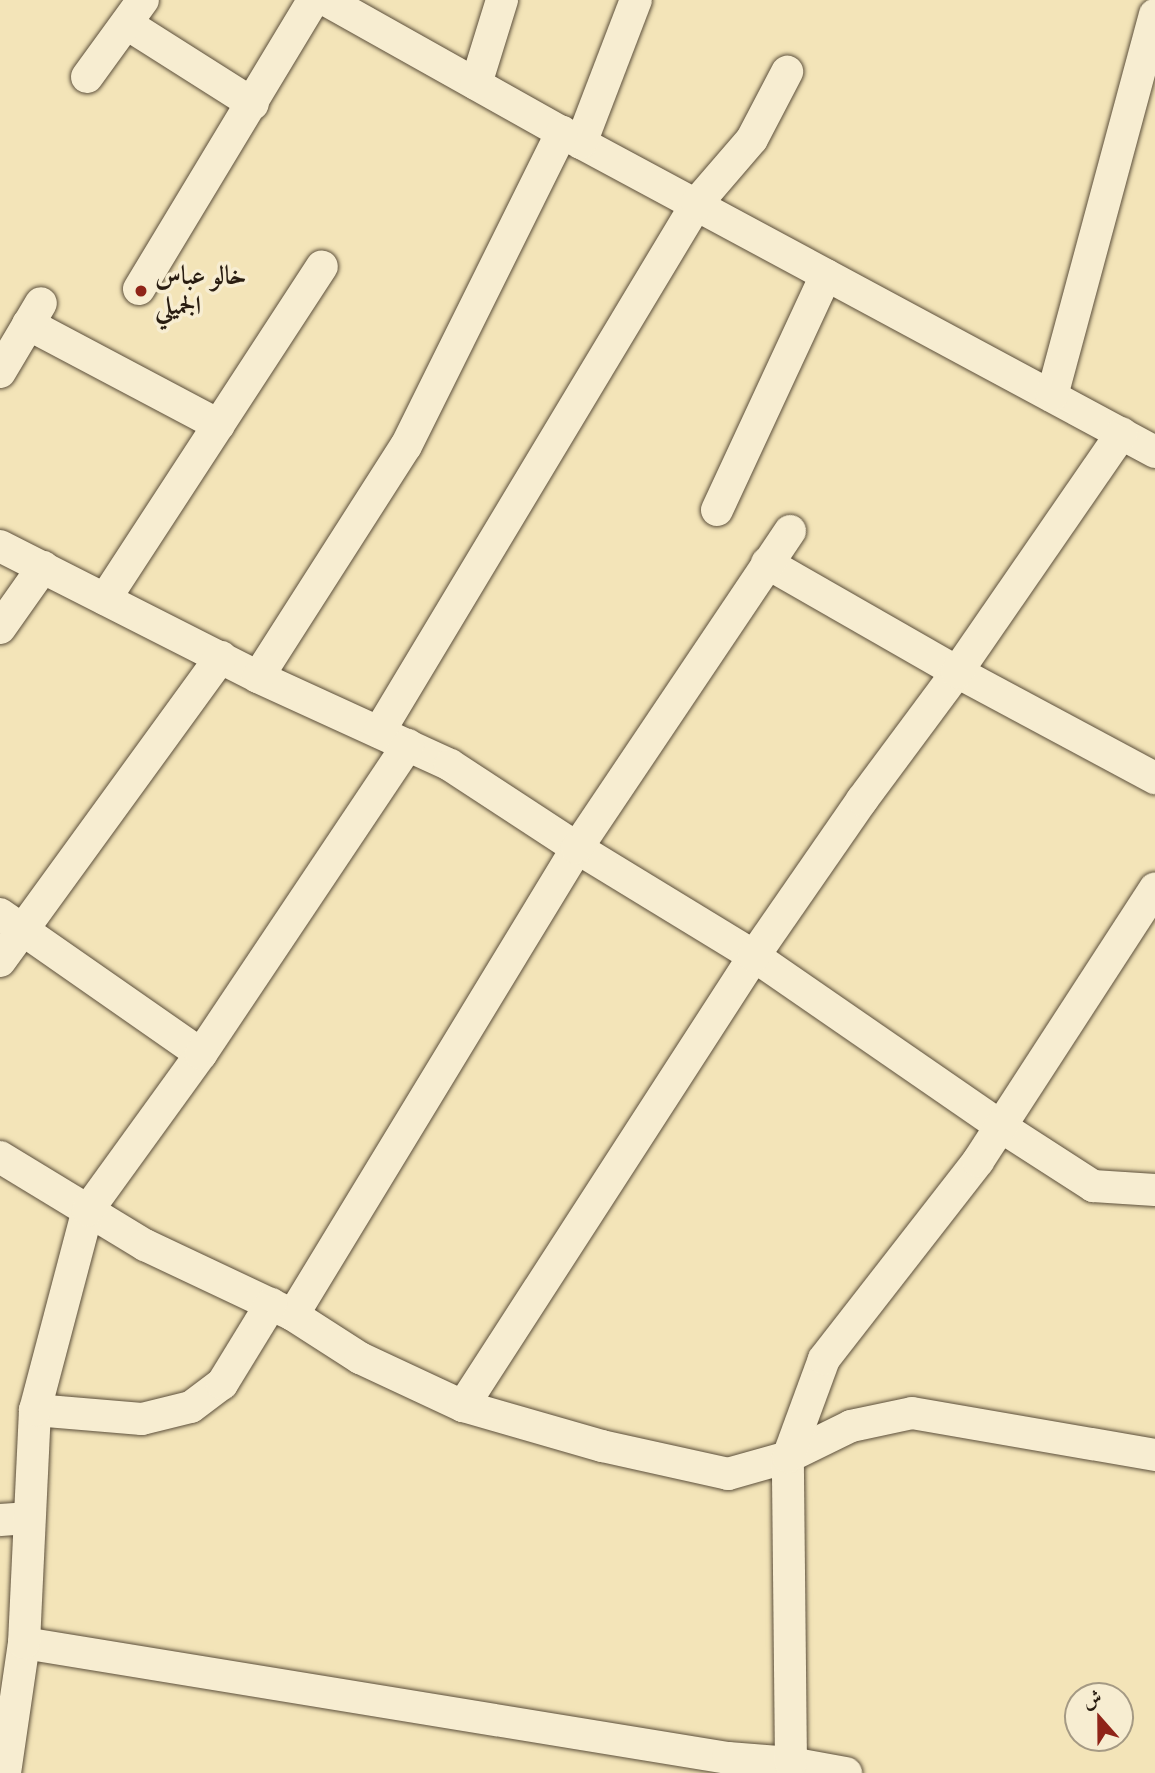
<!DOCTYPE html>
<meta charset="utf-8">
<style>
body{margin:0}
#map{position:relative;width:1155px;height:1773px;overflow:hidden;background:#f3e4b8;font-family:"IM FELL Great Primer",Amiri,serif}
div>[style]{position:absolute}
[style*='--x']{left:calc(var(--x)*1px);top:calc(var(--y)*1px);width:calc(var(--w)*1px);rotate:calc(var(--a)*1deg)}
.roads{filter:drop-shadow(0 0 2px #5c4f3b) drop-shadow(0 0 2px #5c4f3b)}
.minor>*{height:32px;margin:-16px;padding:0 16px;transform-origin:16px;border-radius:16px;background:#f7edd1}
.dots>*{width:19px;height:19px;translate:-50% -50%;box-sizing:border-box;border:4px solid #f7edd1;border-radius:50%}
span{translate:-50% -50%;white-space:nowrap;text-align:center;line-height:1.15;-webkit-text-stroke:7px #f7edd1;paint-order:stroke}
.poi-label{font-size:26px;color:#291d11;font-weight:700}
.left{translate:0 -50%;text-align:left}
.north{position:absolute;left:1064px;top:1682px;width:70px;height:70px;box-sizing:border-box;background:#f7edd1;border:2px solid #a59a84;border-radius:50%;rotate:339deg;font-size:19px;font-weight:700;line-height:28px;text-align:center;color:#291d11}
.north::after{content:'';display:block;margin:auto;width:24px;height:32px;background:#8f2418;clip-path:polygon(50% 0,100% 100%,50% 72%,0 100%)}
</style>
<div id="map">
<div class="roads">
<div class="minor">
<i style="--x:326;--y:0;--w:292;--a:29.3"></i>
<i style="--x:581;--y:143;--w:652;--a:28.29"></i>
<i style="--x:127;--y:24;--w:149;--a:32.4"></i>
<i style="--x:87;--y:77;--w:95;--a:-54"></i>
<i style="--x:476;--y:84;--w:88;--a:-72.8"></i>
<i style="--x:581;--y:143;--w:153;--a:-69"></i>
<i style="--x:139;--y:289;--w:337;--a:-58.9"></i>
<i style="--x:28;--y:324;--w:216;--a:27.9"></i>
<i style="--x:0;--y:372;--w:80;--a:-59.3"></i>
<i style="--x:1052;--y:396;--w:395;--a:-74.9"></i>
<i style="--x:717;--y:510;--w:259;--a:-65.1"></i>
<i style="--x:0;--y:546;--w:289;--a:26.9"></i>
<i style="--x:258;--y:677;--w:211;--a:24.6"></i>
<i style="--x:450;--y:765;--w:152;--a:33.2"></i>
<i style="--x:577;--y:848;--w:207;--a:31.4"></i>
<i style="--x:754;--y:956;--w:299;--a:34.6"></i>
<i style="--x:1000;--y:1126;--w:111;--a:32.8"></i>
<i style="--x:1093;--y:1186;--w:62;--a:3.7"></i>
<i style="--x:767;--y:563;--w:219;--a:29.8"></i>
<i style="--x:957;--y:672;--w:225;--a:28.2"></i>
<i style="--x:105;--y:599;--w:397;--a:-56.9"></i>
<i style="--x:0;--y:628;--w:75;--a:-54.8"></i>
<i style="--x:258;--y:677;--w:274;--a:-57.4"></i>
<i style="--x:406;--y:446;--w:351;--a:-63.6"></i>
<i style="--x:379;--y:732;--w:617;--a:-58.99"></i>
<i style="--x:697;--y:203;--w:84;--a:-49.3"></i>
<i style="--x:752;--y:139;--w:76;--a:-62.4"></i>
<i style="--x:0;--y:914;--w:245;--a:34.9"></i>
<i style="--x:0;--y:961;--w:376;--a:-54"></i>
<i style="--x:0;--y:1157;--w:170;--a:31.3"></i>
<i style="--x:145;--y:1245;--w:164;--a:25.3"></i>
<i style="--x:293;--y:1315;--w:80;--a:32.7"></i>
<i style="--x:360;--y:1358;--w:114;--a:25"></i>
<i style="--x:463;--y:1406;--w:145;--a:16.1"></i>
<i style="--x:602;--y:1446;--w:129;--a:12.5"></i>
<i style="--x:728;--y:1474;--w:62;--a:-15.8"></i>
<i style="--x:788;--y:1457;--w:70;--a:-26.2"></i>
<i style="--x:851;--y:1426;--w:62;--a:-12"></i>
<i style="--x:912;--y:1413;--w:247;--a:9.8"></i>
<i style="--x:293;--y:1315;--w:547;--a:-58.69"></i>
<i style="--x:577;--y:848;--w:382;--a:-56.1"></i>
<i style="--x:463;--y:1406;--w:536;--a:-57.11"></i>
<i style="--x:754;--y:956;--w:190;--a:-55.3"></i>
<i style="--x:862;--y:800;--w:159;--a:-53.4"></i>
<i style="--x:957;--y:672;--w:290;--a:-55.4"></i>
<i style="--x:35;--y:1410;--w:107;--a:4.8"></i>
<i style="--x:142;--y:1419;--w:50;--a:-13.8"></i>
<i style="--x:191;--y:1407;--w:39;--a:-37"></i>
<i style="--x:222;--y:1384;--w:94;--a:-58.5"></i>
<i style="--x:0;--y:1520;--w:29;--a:-4"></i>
<i style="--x:24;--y:1643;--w:713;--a:9.28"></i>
<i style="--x:728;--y:1758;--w:63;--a:4.5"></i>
<i style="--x:791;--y:1763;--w:56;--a:10.3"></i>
<i style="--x:791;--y:1763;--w:306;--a:-90.6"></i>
<i style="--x:788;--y:1457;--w:104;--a:-69.8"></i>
<i style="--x:824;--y:1359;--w:251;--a:-52.1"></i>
<i style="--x:978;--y:1161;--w:325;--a:-57"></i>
<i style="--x:5;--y:1773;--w:131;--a:-81.7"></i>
<i style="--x:24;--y:1643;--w:233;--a:-87.3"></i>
<i style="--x:35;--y:1410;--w:207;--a:-75.2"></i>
<i style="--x:88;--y:1210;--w:193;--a:-54.1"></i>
<i style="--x:201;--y:1054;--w:372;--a:-56.2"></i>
</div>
</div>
<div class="dots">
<i style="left:141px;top:291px;background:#8f2418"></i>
</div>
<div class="poi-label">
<span class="left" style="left:155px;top:291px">خالو عباس<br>الجميلي</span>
</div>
<div class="north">ش</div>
</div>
